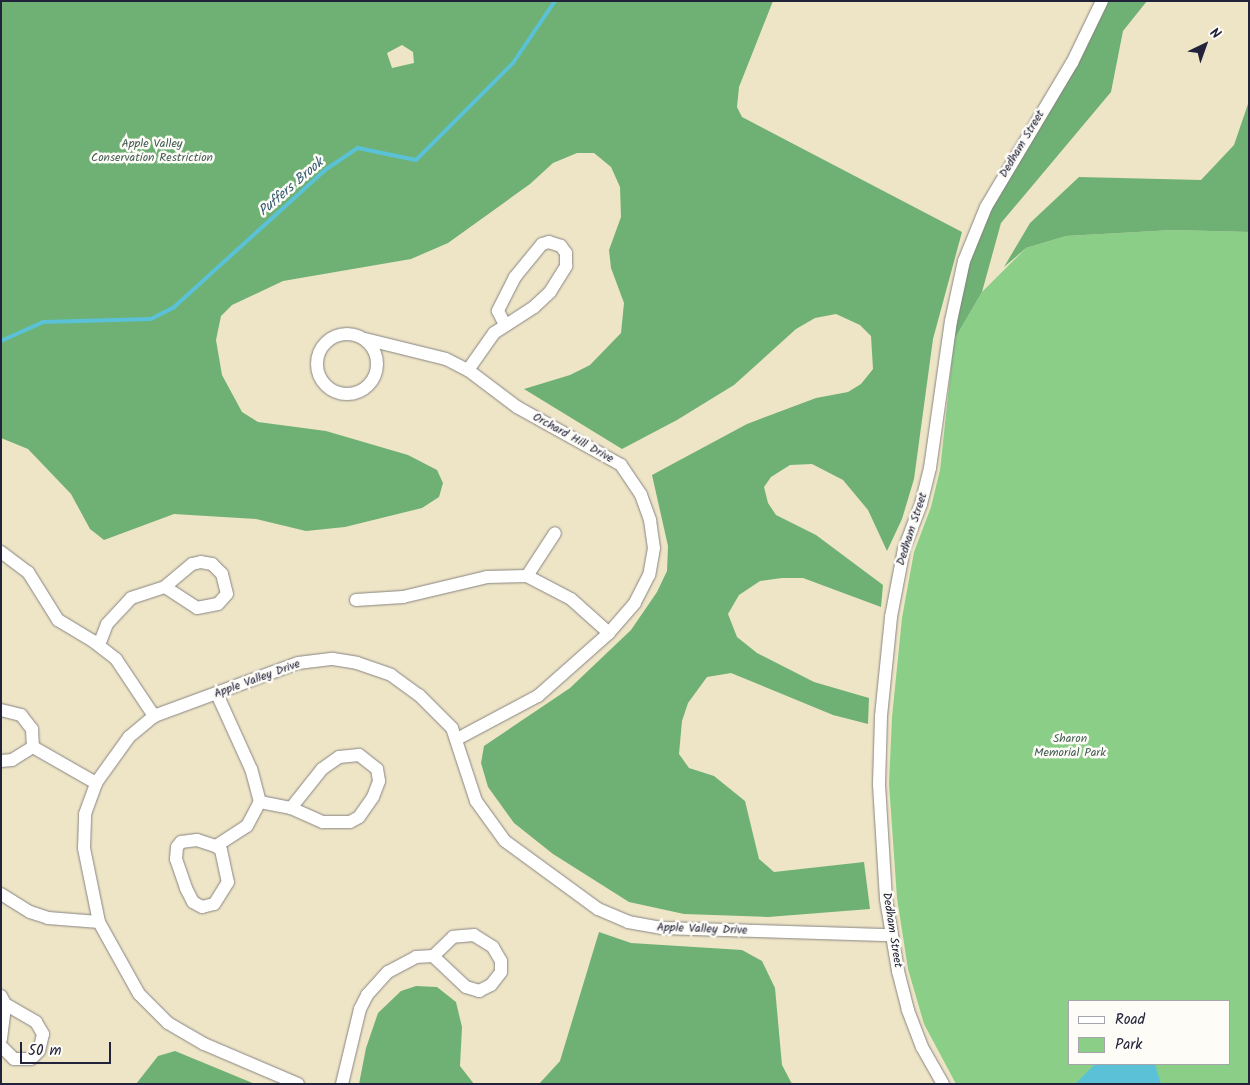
<!DOCTYPE html>
<style>
body{margin:0}
#map{position:relative;width:1250px;height:1085px;overflow:hidden;background:#eee5c7;font-family:Kalam,sans-serif}
div>[style]{position:absolute}
[style*='--x']{left:calc(var(--x)*1px);top:calc(var(--y)*1px);width:calc(var(--w)*1px);rotate:calc(var(--a)*1deg)}
.green>*{inset:0;background:#8ace87}
.forest>*{inset:0;background:#6fb174}
.water>*{inset:0;background:#5ac1d7}
.stream>*{height:4px;margin:-2px;padding:0 2px;transform-origin:2px;border-radius:2px;background:#5ac1d7}
.roads{filter:drop-shadow(0 0 1px #888481) drop-shadow(0 0 1px #888481)}
.minor>*{height:12px;margin:-6px;padding:0 6px;transform-origin:6px;border-radius:6px;background:#fff}
.minor>.ring{margin:-6px;padding:0;box-sizing:content-box;background:none;border:12px solid #fff;border-radius:50%}
span{translate:-50% -50%;white-space:nowrap;text-align:center;line-height:1.15;-webkit-text-stroke:5px #fdfcf7;paint-order:stroke}
.park-label{font-size:12px;color:#465e56}
.street-label{font-size:12px;color:#22223b}
.water-label{font-size:14px;color:#365a72;font-style:italic}
.frame{position:absolute;inset:0;border:2px solid #22223b;pointer-events:none}
.legend{position:absolute;left:1068px;top:1000px;width:162px;height:65px;box-sizing:border-box;background:#fdfcf7;border:1px solid #a5a5ac;margin:0;padding:6px 9px;list-style:none;font-size:15px;color:#22223b}
.legend li{display:flex;align-items:center;gap:10px;height:25px}
.legend b{width:25px;border:1px solid #a5a5ac}
.north{position:absolute;left:1180px;top:20px;width:50px;height:50px;-webkit-text-stroke:4px #fdfcf7;paint-order:stroke;rotate:42deg;font-size:14px;font-weight:700;line-height:20px;text-align:center;color:#22223b}
.north::after{content:'';display:block;margin:auto;width:18px;height:22px;background:#22223b;clip-path:polygon(50% 0,100% 100%,50% 72%,0 100%)}
.scale{position:absolute;left:20px;top:1042px;width:91px;height:22px;box-sizing:border-box;border:2px solid #22223b;border-top:0;padding-left:6px;font-size:15px;line-height:18px;white-space:nowrap;color:#22223b;-webkit-text-stroke:4px #fdfcf7;paint-order:stroke}
</style>
<div id="map">
<div class="green">
<i style="clip-path:polygon(evenodd,1173px 230px,1249px 232px,1249px 1084px,956px 1084px,924px 1024px,908px 969px,897px 898px,889px 784px,892px 717px,902px 618px,914px 552px,931px 507px,940px 470px,954px 340px,982px 292px,1026px 248px,1066px 236px,1173px 230px,1069px 1001px,1229px 1001px,1229px 1064px,1069px 1064px,1069px 1001px)"></i>
</div>
<div class="forest">
<i style="clip-path:polygon(evenodd,1px 1px,773px 1px,739px 87px,737px 107px,742px 117px,962px 232px,933px 339px,914px 479px,902px 519px,887px 551px,868px 510px,843px 480px,812px 464px,790px 465px,771px 477px,764px 487px,768px 503px,776px 515px,816px 535px,883px 585px,881px 607px,803px 578px,782px 578px,760px 581px,739px 595px,728px 614px,737px 637px,757px 653px,814px 682px,869px 698px,868px 724px,833px 715px,731px 673px,707px 677px,688px 703px,682px 721px,679px 754px,689px 768px,714px 776px,745px 801px,759px 859px,774px 872px,864px 862px,870px 909px,768px 917px,684px 914px,629px 902px,553px 854px,514px 823px,488px 787px,481px 763px,484px 746px,570px 688px,631px 630px,657px 592px,667px 571px,668px 546px,652px 475px,747px 424px,816px 398px,848px 392px,861px 384px,873px 369px,871px 336px,860px 325px,836px 314px,815px 318px,796px 329px,734px 385px,677px 420px,622px 449px,524px 389px,570px 375px,590px 365px,621px 333px,624px 303px,611px 268px,609px 250px,621px 217px,620px 187px,611px 167px,594px 153px,577px 153px,553px 163px,530px 184px,448px 243px,411px 259px,283px 281px,232px 305px,221px 316px,216px 340px,222px 375px,242px 412px,258px 422px,326px 431px,408px 455px,437px 470px,443px 483px,439px 497px,422px 508px,345px 527px,306px 531px,256px 519px,174px 514px,104px 540px,90px 529px,71px 494px,28px 449px,1px 438px,1px 1px,402px 45px,413px 52px,414px 63px,392px 68px,387px 53px,402px 45px)"></i>
<i style="clip-path:polygon(1106px 1px,1147px 1px,1123px 31px,1111px 92px,1001px 223px,982px 292px,954px 340px,965px 273px,981px 224px)"></i>
<i style="clip-path:polygon(1249px 101px,1249px 232px,1173px 230px,1066px 236px,1026px 248px,1004px 267px,1030px 223px,1079px 177px,1201px 180px,1234px 145px)"></i>
<i style="clip-path:polygon(599px 932px,631px 943px,742px 950px,762px 961px,775px 988px,782px 1065px,792px 1084px,539px 1084px,560px 1061px)"></i>
<i style="clip-path:polygon(416px 986px,437px 987px,456px 1002px,462px 1027px,460px 1066px,474px 1084px,359px 1084px,366px 1048px,378px 1013px,401px 991px)"></i>
<i style="clip-path:polygon(175px 1051px,255px 1084px,136px 1084px,158px 1056px)"></i>
</div>
<div class="water">
<i style="clip-path:polygon(1095px 1064px,1155px 1064px,1161px 1084px,1075px 1084px)"></i>
</div>
<div class="stream">
<i style="--x:1;--y:341;--w:46;--a:-24.3"></i>
<i style="--x:43;--y:322;--w:108;--a:-1.6"></i>
<i style="--x:151;--y:319;--w:25;--a:-27"></i>
<i style="--x:173;--y:308;--w:205;--a:-42.2"></i>
<i style="--x:325;--y:170;--w:40;--a:-34"></i>
<i style="--x:358;--y:148;--w:59;--a:11.7"></i>
<i style="--x:416;--y:160;--w:137;--a:-45"></i>
<i style="--x:513;--y:63;--w:75;--a:-55.9"></i>
</div>
<div class="roads">
<div class="minor">
<i class="ring" style="left:317px;top:334px;width:48px;height:48px"></i>
<i style="--x:365;--y:339;--w:83;--a:13.9"></i>
<i style="--x:446;--y:359;--w:25;--a:27"></i>
<i style="--x:468;--y:370;--w:45;--a:-54.9"></i>
<i style="--x:494;--y:333;--w:48;--a:-33"></i>
<i style="--x:534;--y:307;--w:22;--a:-43"></i>
<i style="--x:550;--y:292;--w:31;--a:-58"></i>
<i style="--x:566;--y:266;--w:13;--a:-90"></i>
<i style="--x:566;--y:253;--w:9;--a:-126"></i>
<i style="--x:561;--y:246;--w:13;--a:-162"></i>
<i style="--x:549;--y:242;--w:7;--a:164"></i>
<i style="--x:542;--y:244;--w:43;--a:129.3"></i>
<i style="--x:515;--y:277;--w:38;--a:117"></i>
<i style="--x:498;--y:311;--w:16;--a:63"></i>
<i style="--x:468;--y:370;--w:61;--a:37.1"></i>
<i style="--x:517;--y:407;--w:119;--a:29.1"></i>
<i style="--x:621;--y:465;--w:36;--a:56"></i>
<i style="--x:641;--y:495;--w:27;--a:70"></i>
<i style="--x:650;--y:520;--w:28;--a:82"></i>
<i style="--x:654;--y:548;--w:27;--a:100"></i>
<i style="--x:649;--y:575;--w:31;--a:117"></i>
<i style="--x:635;--y:603;--w:40;--a:131"></i>
<i style="--x:609;--y:633;--w:51;--a:-138.2"></i>
<i style="--x:571;--y:599;--w:50;--a:-152.4"></i>
<i style="--x:1;--y:552;--w:34;--a:37"></i>
<i style="--x:28;--y:572;--w:57;--a:58"></i>
<i style="--x:58;--y:620;--w:41;--a:31"></i>
<i style="--x:93;--y:641;--w:29;--a:38"></i>
<i style="--x:116;--y:659;--w:69;--a:56.3"></i>
<i style="--x:356;--y:600;--w:47;--a:-3.7"></i>
<i style="--x:403;--y:597;--w:86;--a:-13.4"></i>
<i style="--x:487;--y:577;--w:40;--a:-1.4"></i>
<i style="--x:527;--y:576;--w:51;--a:-56.9"></i>
<i style="--x:99;--y:645;--w:22;--a:-69"></i>
<i style="--x:107;--y:624;--w:35;--a:-47"></i>
<i style="--x:131;--y:598;--w:36;--a:-18"></i>
<i style="--x:165;--y:587;--w:38;--a:33"></i>
<i style="--x:197;--y:608;--w:21;--a:-11"></i>
<i style="--x:218;--y:604;--w:13;--a:-48"></i>
<i style="--x:227;--y:594;--w:21;--a:-104"></i>
<i style="--x:222;--y:574;--w:14;--a:-135"></i>
<i style="--x:212;--y:564;--w:11;--a:-170"></i>
<i style="--x:201;--y:562;--w:9;--a:167"></i>
<i style="--x:192;--y:564;--w:35;--a:140"></i>
<i style="--x:1;--y:710;--w:21;--a:14"></i>
<i style="--x:21;--y:715;--w:18;--a:52"></i>
<i style="--x:32;--y:729;--w:18;--a:87"></i>
<i style="--x:457;--y:739;--w:92;--a:-28"></i>
<i style="--x:538;--y:696;--w:95;--a:-41.6"></i>
<i style="--x:33;--y:747;--w:73;--a:29.7"></i>
<i style="--x:1;--y:761;--w:11;--a:-5"></i>
<i style="--x:12;--y:760;--w:25;--a:-32"></i>
<i style="--x:260;--y:802;--w:32;--a:11"></i>
<i style="--x:291;--y:808;--w:35;--a:24"></i>
<i style="--x:323;--y:822;--w:27;--a:0"></i>
<i style="--x:350;--y:822;--w:10;--a:-29"></i>
<i style="--x:359;--y:817;--w:24;--a:-55"></i>
<i style="--x:373;--y:797;--w:17;--a:-69"></i>
<i style="--x:379;--y:781;--w:12;--a:-99"></i>
<i style="--x:377;--y:769;--w:23;--a:-142"></i>
<i style="--x:359;--y:755;--w:20;--a:174"></i>
<i style="--x:339;--y:757;--w:21;--a:145"></i>
<i style="--x:322;--y:769;--w:50;--a:128.5"></i>
<i style="--x:216;--y:846;--w:6;--a:39"></i>
<i style="--x:221;--y:850;--w:33;--a:78"></i>
<i style="--x:228;--y:882;--w:26;--a:122"></i>
<i style="--x:214;--y:904;--w:12;--a:166"></i>
<i style="--x:202;--y:907;--w:10;--a:-151"></i>
<i style="--x:193;--y:902;--w:16;--a:-117"></i>
<i style="--x:186;--y:888;--w:31;--a:-109"></i>
<i style="--x:176;--y:859;--w:12;--a:-85"></i>
<i style="--x:177;--y:847;--w:6;--a:-51"></i>
<i style="--x:181;--y:842;--w:16;--a:-7"></i>
<i style="--x:197;--y:840;--w:20;--a:18"></i>
<i style="--x:216;--y:846;--w:37;--a:-33"></i>
<i style="--x:247;--y:826;--w:27;--a:-62"></i>
<i style="--x:260;--y:802;--w:34;--a:-105"></i>
<i style="--x:251;--y:769;--w:82;--a:-114.4"></i>
<i style="--x:1;--y:894;--w:34;--a:32"></i>
<i style="--x:30;--y:912;--w:19;--a:18"></i>
<i style="--x:48;--y:918;--w:51;--a:4.5"></i>
<i style="--x:1;--y:996;--w:9;--a:63"></i>
<i style="--x:5;--y:1004;--w:36;--a:30"></i>
<i style="--x:36;--y:1022;--w:14;--a:60"></i>
<i style="--x:43;--y:1034;--w:17;--a:103"></i>
<i style="--x:39;--y:1051;--w:11;--a:135"></i>
<i style="--x:31;--y:1059;--w:17;--a:180"></i>
<i style="--x:14;--y:1059;--w:18;--a:-135"></i>
<i style="--x:1;--y:1039;--w:35;--a:-83"></i>
<i style="--x:298;--y:1084;--w:102;--a:-156.9"></i>
<i style="--x:204;--y:1044;--w:42;--a:-149.7"></i>
<i style="--x:168;--y:1023;--w:41;--a:-135"></i>
<i style="--x:139;--y:994;--w:82;--a:-119.1"></i>
<i style="--x:99;--y:922;--w:76;--a:-101.5"></i>
<i style="--x:84;--y:848;--w:34;--a:-88"></i>
<i style="--x:85;--y:814;--w:33;--a:-70"></i>
<i style="--x:96;--y:783;--w:57;--a:-54.3"></i>
<i style="--x:129;--y:737;--w:33;--a:-40"></i>
<i style="--x:154;--y:716;--w:153;--a:-20.2"></i>
<i style="--x:298;--y:663;--w:35;--a:-7"></i>
<i style="--x:333;--y:659;--w:24;--a:9"></i>
<i style="--x:357;--y:663;--w:36;--a:19"></i>
<i style="--x:391;--y:675;--w:34;--a:36"></i>
<i style="--x:419;--y:695;--w:47;--a:45"></i>
<i style="--x:452;--y:728;--w:77;--a:71.8"></i>
<i style="--x:476;--y:801;--w:49;--a:54.1"></i>
<i style="--x:505;--y:841;--w:115;--a:36.2"></i>
<i style="--x:598;--y:909;--w:33;--a:23"></i>
<i style="--x:628;--y:922;--w:35;--a:10"></i>
<i style="--x:662;--y:928;--w:229;--a:1.8"></i>
<i style="--x:342;--y:1084;--w:77;--a:-76.5"></i>
<i style="--x:360;--y:1009;--w:16;--a:-63"></i>
<i style="--x:367;--y:995;--w:31;--a:-48"></i>
<i style="--x:388;--y:972;--w:32;--a:-28"></i>
<i style="--x:416;--y:957;--w:17;--a:-3"></i>
<i style="--x:433;--y:956;--w:45;--a:43.2"></i>
<i style="--x:466;--y:987;--w:14;--a:17"></i>
<i style="--x:479;--y:991;--w:13;--a:-27"></i>
<i style="--x:491;--y:985;--w:16;--a:-52"></i>
<i style="--x:501;--y:972;--w:11;--a:-90"></i>
<i style="--x:501;--y:961;--w:16;--a:-120"></i>
<i style="--x:493;--y:947;--w:22;--a:-148"></i>
<i style="--x:474;--y:935;--w:21;--a:175"></i>
<i style="--x:453;--y:937;--w:28;--a:136"></i>
<i style="--x:943;--y:1084;--w:43;--a:-119.6"></i>
<i style="--x:922;--y:1047;--w:40;--a:-111"></i>
<i style="--x:908;--y:1010;--w:40;--a:-104.4"></i>
<i style="--x:898;--y:971;--w:73;--a:-99.5"></i>
<i style="--x:886;--y:899;--w:115;--a:-93.5"></i>
<i style="--x:879;--y:784;--w:68;--a:-88.3"></i>
<i style="--x:881;--y:716;--w:100;--a:-84.2"></i>
<i style="--x:891;--y:617;--w:69;--a:-79.2"></i>
<i style="--x:904;--y:549;--w:48;--a:-69.3"></i>
<i style="--x:921;--y:504;--w:37;--a:-76"></i>
<i style="--x:930;--y:468;--w:148;--a:-81.9"></i>
<i style="--x:951;--y:321;--w:61;--a:-77.8"></i>
<i style="--x:964;--y:261;--w:58;--a:-67.8"></i>
<i style="--x:986;--y:207;--w:168;--a:-59.2"></i>
<i style="--x:1072;--y:63;--w:69;--a:-64.2"></i>
</div>
</div>
<div class="park-label">
<span style="left:152px;top:151px">Apple Valley<br>Conservation Restriction</span>
<span style="left:1070px;top:746px">Sharon<br>Memorial Park</span>
</div>
<div class="street-label">
<span style="left:1022px;top:144px;rotate:-59deg">Dedham Street</span>
<span style="left:573px;top:438px;rotate:29deg">Orchard Hill Drive</span>
<span style="left:912px;top:529px;rotate:-72deg">Dedham Street</span>
<span style="left:257px;top:679px;rotate:-20deg">Apple Valley Drive</span>
<span style="left:702px;top:929px;rotate:2deg">Apple Valley Drive</span>
<span style="left:892px;top:930px;rotate:81deg">Dedham Street</span>
</div>
<div class="water-label">
<span style="left:291px;top:187px;rotate:-41deg">Puffers Brook</span>
</div>
<div class="frame"></div>
<ul class="legend">
<li><b style="height:6px;background:#fff"></b>Road</li>
<li><b style="height:14px;background:#8ace87"></b>Park</li>
</ul>
<div class="north">N</div>
<div class="scale">50 m</div>
</div>
